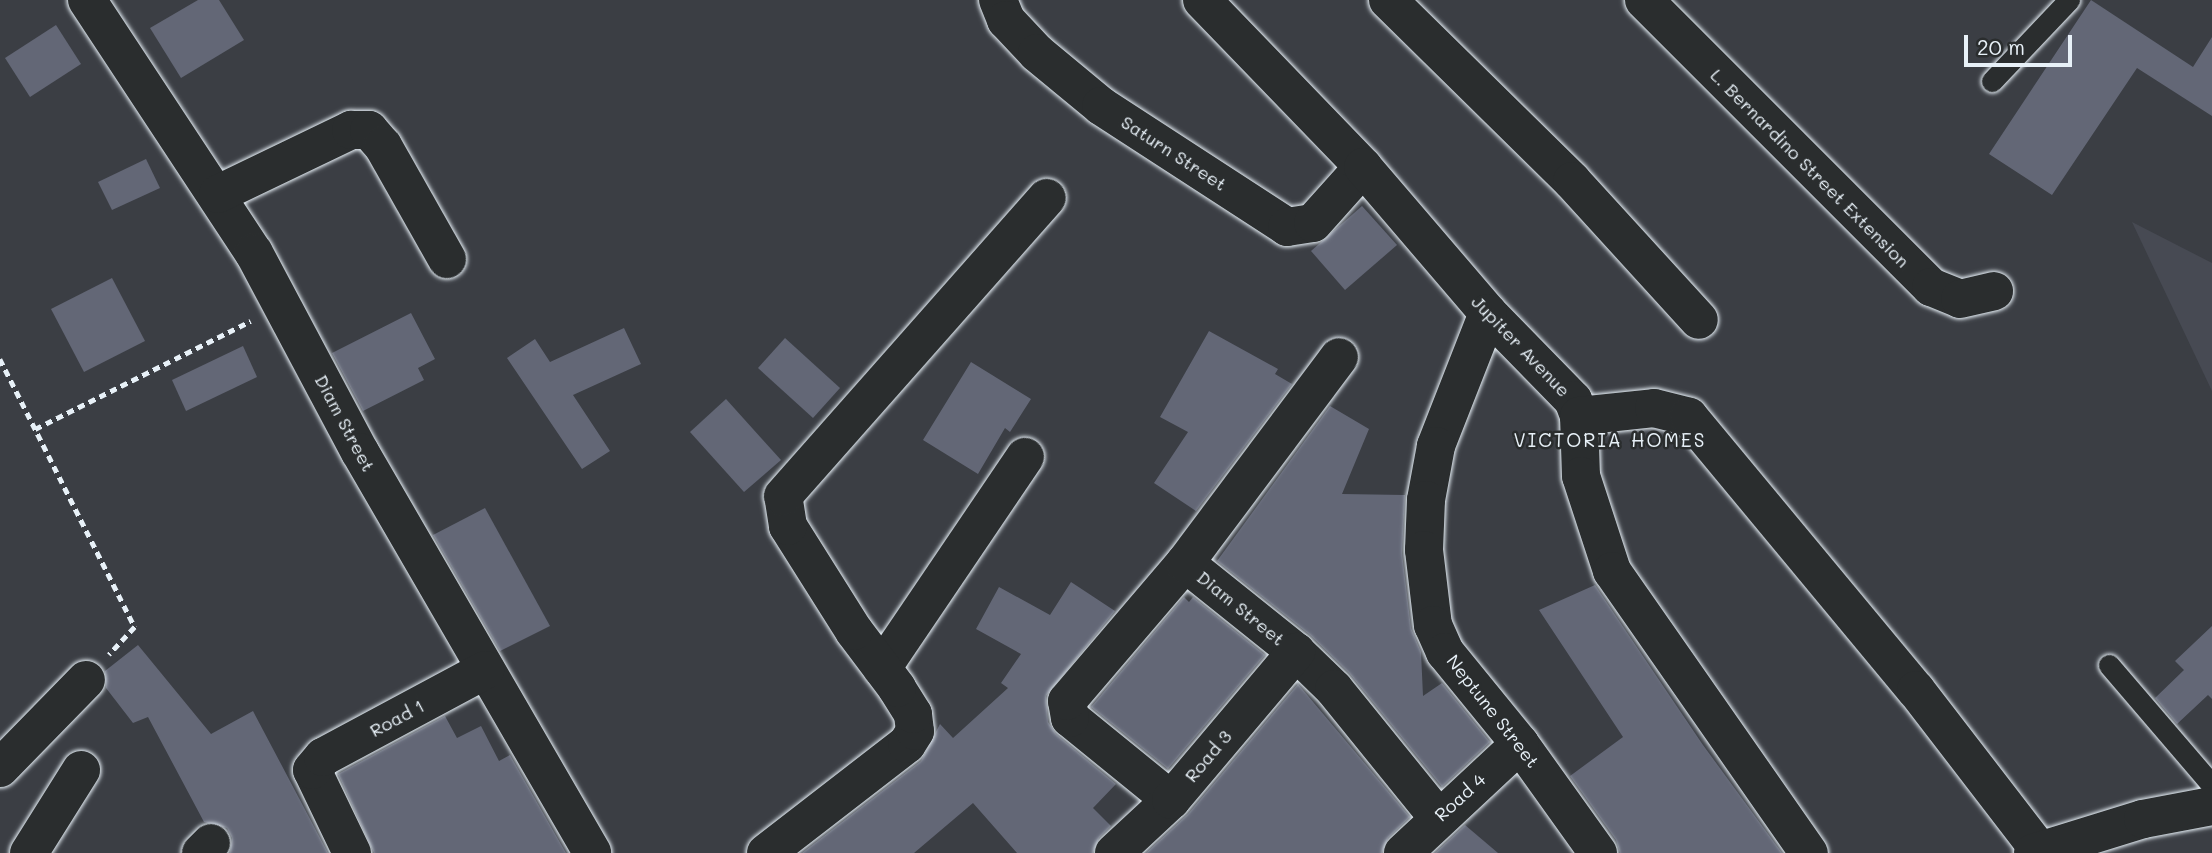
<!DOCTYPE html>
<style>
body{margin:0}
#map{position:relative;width:2212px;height:853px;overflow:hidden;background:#3b3e44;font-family:Mali,sans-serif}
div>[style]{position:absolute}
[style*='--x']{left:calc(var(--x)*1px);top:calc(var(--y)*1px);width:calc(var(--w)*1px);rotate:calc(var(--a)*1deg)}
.built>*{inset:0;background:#474a53}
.building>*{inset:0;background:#636776}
.path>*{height:4.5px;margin-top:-2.25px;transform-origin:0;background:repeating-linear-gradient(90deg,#e8f1f8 0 7px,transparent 0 12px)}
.roads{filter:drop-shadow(0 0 2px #e8f1f8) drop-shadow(0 0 2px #e8f1f8)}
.lane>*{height:21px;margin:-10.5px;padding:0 10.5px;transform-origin:10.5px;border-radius:10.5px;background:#2a2d2e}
.street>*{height:38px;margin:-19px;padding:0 19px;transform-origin:19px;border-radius:19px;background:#2a2d2e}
span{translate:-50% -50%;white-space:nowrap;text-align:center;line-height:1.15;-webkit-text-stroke:5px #2a2d2e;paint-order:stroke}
.street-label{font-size:18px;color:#e8f1f8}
.neighbourhood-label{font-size:19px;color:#e8f1f8;letter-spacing:2px}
.scale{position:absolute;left:1964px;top:35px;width:108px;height:32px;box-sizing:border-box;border:4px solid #e8f1f8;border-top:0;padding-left:9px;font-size:21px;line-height:24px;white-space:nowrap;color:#e8f1f8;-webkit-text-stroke:5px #2a2d2e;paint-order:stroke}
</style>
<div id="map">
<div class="built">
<i style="clip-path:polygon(2132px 222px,2212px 263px,2212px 391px)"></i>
</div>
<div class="building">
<i style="clip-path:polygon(198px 0,219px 0,244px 40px,181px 78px,150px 28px)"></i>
<i style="clip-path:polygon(2091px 0,2193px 67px,2212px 37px,2212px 116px,2137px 68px,2052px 195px,1989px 154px)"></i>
<i style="clip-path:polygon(56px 25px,81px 64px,30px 97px,5px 58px)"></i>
<i style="clip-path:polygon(146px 159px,160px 188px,112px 210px,98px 182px)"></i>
<i style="clip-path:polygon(1362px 206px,1397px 245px,1345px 290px,1311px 251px)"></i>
<i style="clip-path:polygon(112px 278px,145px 341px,84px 372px,51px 309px)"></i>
<i style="clip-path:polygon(411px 313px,435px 359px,418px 368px,424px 380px,363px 411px,332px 353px)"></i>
<i style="clip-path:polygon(624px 328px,641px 364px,573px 395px,610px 451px,582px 469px,507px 358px,535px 339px,550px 362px)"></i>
<i style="clip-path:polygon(1209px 331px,1278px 369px,1275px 374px,1292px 384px,1196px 511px,1154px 483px,1188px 432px,1160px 417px)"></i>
<i style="clip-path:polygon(785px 338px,840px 388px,813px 418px,758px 368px)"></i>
<i style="clip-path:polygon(243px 346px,257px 377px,186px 411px,172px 380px)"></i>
<i style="clip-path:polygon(971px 362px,1031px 399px,1010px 432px,1005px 428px,978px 474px,923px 440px)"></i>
<i style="clip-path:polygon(726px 399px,781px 460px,744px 492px,690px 432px)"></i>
<i style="clip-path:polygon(1330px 406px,1369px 429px,1342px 494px,1405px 495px,1402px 553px,1411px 628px,1421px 652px,1423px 696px,1442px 683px,1490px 742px,1442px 787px,1349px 673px,1310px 635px,1217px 561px)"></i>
<i style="clip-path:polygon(485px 508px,550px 626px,500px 651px,433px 535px)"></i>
<i style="clip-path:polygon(1071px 582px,1115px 611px,1046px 696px,1048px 722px,1056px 734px,1116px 784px,1093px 808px,1111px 826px,1099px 838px,1093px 853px,1017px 853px,973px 803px,914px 853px,802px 853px,921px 761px,940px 724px,953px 738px,1008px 688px,1001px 683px,1021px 654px,976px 629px,999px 587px,1050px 615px)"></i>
<i style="clip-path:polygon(1595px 585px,1703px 745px,1782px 853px,1620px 853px,1616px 840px,1570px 776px,1623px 737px,1539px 610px)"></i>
<i style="clip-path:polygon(1184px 597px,1189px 602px,1193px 597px,1265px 655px,1168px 769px,1091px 707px)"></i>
<i style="clip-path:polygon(2212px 626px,2212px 699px,2208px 695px,2177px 724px,2155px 698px,2184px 670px,2175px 661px)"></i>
<i style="clip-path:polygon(138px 645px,211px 734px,253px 711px,328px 853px,230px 853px,232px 838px,227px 828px,204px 822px,148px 717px,133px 723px,106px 688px,105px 671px)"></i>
<i style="clip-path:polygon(1298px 684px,1410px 817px,1388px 838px,1382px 853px,1146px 853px,1188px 814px)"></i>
<i style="clip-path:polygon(445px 716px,457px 738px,481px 726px,499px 761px,510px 755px,566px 853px,374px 853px,338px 774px)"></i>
<i style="clip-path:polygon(1465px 825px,1498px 853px,1435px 853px)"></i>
</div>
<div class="path">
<i style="--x:0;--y:359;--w:300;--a:63.3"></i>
<i style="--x:135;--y:627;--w:38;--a:133"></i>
<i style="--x:35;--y:429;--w:241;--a:-26.6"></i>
</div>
<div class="roads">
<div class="lane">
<i style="--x:1992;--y:81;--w:112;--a:-46.5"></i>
<i style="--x:2109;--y:665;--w:158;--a:49.4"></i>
</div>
<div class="street">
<i style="--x:87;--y:0;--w:303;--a:56.6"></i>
<i style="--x:254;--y:253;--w:225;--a:62"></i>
<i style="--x:360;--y:452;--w:463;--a:59.9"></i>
<i style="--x:998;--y:0;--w:22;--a:68"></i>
<i style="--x:1006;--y:20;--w:45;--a:46.8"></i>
<i style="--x:1037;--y:53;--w:83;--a:39.6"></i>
<i style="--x:1101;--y:106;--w:222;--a:33"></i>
<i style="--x:1287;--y:227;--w:26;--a:-9"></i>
<i style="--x:1313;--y:223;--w:75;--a:-48.2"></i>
<i style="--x:1202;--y:0;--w:232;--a:46"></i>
<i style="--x:1363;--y:167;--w:192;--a:49.4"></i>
<i style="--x:1488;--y:313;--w:122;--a:45.7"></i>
<i style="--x:1573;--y:400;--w:17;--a:69"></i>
<i style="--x:1579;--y:416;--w:60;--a:88.1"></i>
<i style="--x:1581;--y:476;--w:100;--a:71.9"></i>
<i style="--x:1612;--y:571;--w:344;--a:55.1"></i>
<i style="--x:1388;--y:0;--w:258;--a:44.5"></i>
<i style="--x:1572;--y:181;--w:188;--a:47.6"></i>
<i style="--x:1644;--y:0;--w:406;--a:45"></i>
<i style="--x:1931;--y:287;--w:31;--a:22"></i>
<i style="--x:1960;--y:299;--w:35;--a:-13"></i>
<i style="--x:218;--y:194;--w:148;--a:-25.7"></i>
<i style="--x:351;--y:130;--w:18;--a:0"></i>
<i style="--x:369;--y:130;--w:21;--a:49"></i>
<i style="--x:383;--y:146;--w:130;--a:60.5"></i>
<i style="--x:1488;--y:313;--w:143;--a:111.4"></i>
<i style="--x:1436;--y:446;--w:55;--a:100.5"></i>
<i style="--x:1426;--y:500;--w:50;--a:92.3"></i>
<i style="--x:1424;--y:550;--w:76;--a:83.2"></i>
<i style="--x:1433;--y:625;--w:30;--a:66"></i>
<i style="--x:1445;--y:652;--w:119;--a:50.8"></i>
<i style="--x:1520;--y:744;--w:134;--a:54.4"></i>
<i style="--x:1579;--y:416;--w:75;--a:-6.1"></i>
<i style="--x:1654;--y:408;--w:36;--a:14"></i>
<i style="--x:1689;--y:417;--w:355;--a:50.3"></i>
<i style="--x:1916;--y:690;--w:202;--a:52.4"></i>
<i style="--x:1185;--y:563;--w:142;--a:38.7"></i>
<i style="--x:1296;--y:652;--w:53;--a:44.2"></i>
<i style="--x:1334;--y:689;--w:164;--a:51"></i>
<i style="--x:882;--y:668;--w:255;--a:-55.9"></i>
<i style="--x:0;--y:768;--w:123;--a:-45.7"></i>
<i style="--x:1171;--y:800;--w:130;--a:-140.9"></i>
<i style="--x:1070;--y:718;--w:17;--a:-100"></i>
<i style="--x:1067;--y:701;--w:182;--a:-49.5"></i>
<i style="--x:1185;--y:563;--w:257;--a:-53.2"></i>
<i style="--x:29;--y:853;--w:98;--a:-57.9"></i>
<i style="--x:201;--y:853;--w:14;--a:-45"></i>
<i style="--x:352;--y:853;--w:92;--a:-115.7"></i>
<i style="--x:312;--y:770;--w:17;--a:-50"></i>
<i style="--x:323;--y:757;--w:184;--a:-28.2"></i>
<i style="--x:766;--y:853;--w:178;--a:-37.7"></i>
<i style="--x:907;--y:744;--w:15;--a:-58"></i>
<i style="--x:915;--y:731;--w:17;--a:-97"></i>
<i style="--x:913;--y:714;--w:31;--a:-122"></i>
<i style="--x:897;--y:688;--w:71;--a:-127"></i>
<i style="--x:854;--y:631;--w:124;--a:-122.2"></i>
<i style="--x:788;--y:526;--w:30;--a:-99"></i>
<i style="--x:783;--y:496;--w:398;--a:-48.5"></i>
<i style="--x:1114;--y:853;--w:78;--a:-42.9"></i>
<i style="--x:1171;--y:800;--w:194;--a:-49.8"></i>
<i style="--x:1403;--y:853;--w:160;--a:-43"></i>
<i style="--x:2033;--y:853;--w:115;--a:-17.2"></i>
<i style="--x:2143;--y:819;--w:70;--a:-10.7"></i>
</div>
</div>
<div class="street-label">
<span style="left:1174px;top:153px;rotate:33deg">Saturn Street</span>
<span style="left:1810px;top:168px;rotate:45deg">L. Bernardino Street Extension</span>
<span style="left:1521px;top:346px;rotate:46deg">Jupiter Avenue</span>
<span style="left:345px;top:423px;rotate:62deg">Diam Street</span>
<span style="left:1241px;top:608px;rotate:39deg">Diam Street</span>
<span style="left:1493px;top:711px;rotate:52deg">Neptune Street</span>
<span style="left:397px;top:718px;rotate:-28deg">Road 1</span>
<span style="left:1208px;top:756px;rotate:-50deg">Road 3</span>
<span style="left:1460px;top:797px;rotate:-42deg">Road 4</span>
</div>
<div class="neighbourhood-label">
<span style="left:1610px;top:440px">VICTORIA HOMES</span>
</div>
<div class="scale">20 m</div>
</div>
